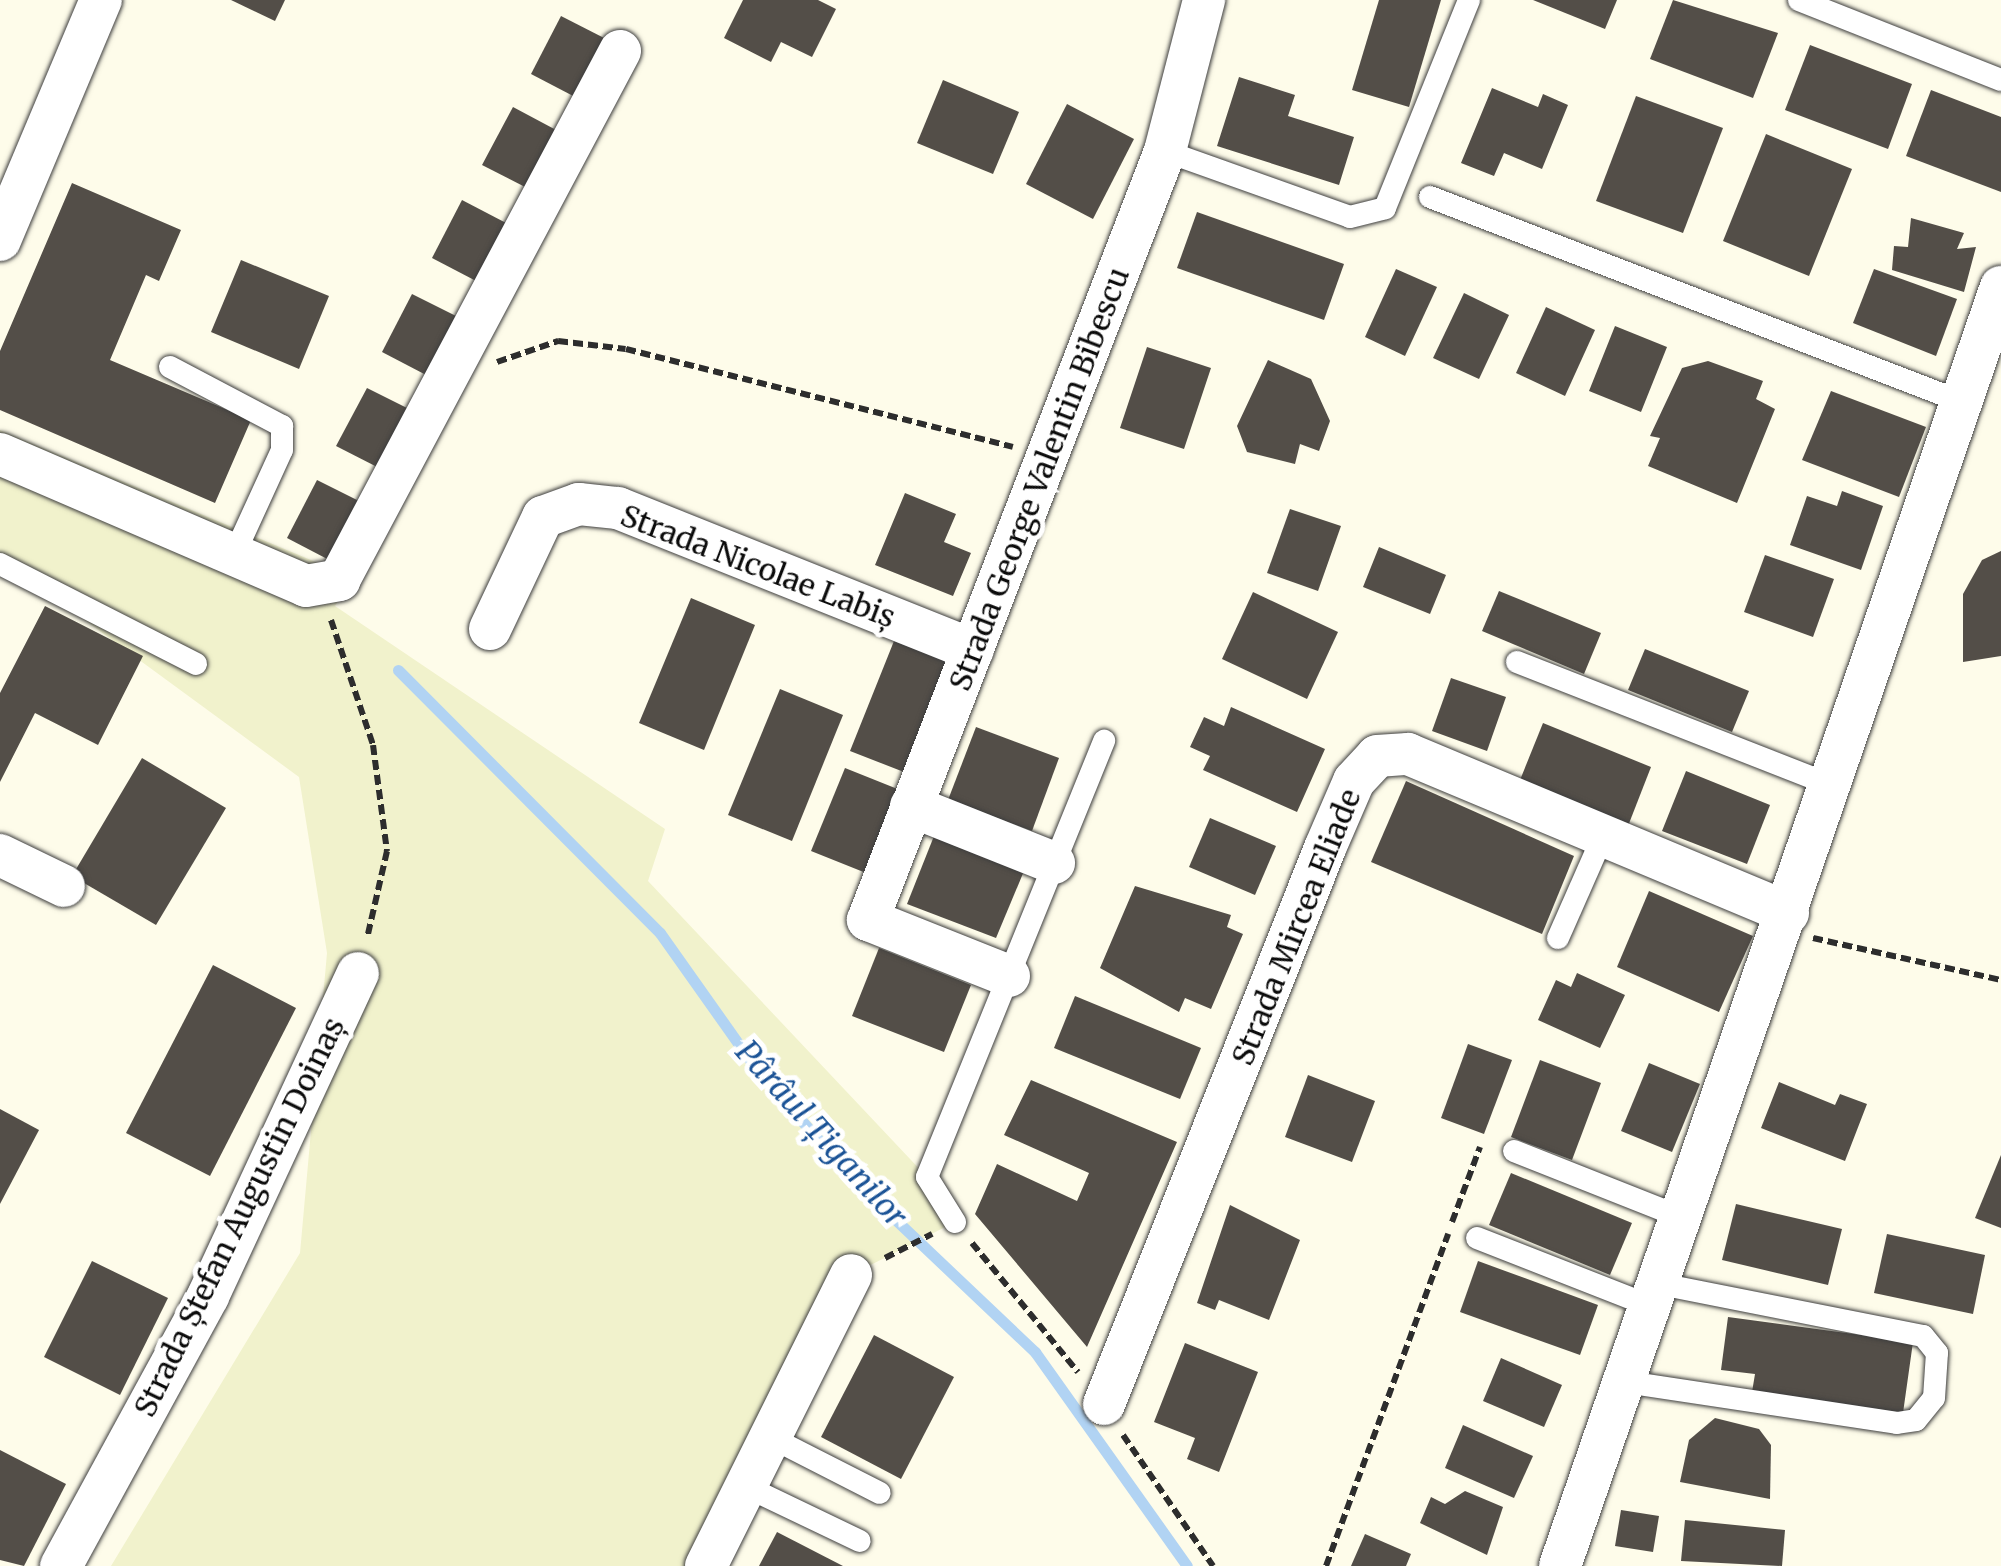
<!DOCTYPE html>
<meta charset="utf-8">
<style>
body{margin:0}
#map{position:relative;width:2001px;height:1566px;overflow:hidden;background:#fefcea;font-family:Merriweather,serif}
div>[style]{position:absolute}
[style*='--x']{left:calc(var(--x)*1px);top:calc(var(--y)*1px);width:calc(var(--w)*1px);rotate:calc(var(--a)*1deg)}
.farmland>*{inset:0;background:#f1f2cc}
.stream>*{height:11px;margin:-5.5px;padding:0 5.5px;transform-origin:5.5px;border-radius:5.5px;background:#b1d3f3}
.building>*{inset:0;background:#534e48}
.path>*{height:6px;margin-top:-3px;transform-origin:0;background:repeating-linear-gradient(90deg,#2d2d2d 0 10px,transparent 0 15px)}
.roads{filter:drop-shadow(0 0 2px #3e3e3e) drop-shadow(0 0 2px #3e3e3e)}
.lane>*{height:22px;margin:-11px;padding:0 11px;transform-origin:11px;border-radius:11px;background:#fff}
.street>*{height:42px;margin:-21px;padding:0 21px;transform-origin:21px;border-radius:21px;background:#fff}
span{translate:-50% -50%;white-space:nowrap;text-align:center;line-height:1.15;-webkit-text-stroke:10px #fff;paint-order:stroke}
.street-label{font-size:30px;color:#0b0b0b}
.water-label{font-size:32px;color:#1b5396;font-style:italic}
</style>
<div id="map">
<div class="farmland">
<i style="clip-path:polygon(0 430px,354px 578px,335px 606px,665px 829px,648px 881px,927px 1177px,955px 1222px,851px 1275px,706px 1566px,111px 1566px,300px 1253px,327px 953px,299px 777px,0 558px)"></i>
</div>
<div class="stream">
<i style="--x:398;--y:670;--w:371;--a:45.1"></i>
<i style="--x:660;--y:933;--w:171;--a:54.7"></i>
<i style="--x:759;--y:1073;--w:150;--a:48.2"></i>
<i style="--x:859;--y:1185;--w:243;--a:43.5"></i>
<i style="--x:1035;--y:1352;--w:262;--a:54.6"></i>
</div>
<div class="building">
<i style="clip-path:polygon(231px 0,285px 0,275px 21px)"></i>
<i style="clip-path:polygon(743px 0,818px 0,836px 9px,812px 57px,781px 42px,771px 62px,724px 38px)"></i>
<i style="clip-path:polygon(1379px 0,1441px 0,1409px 107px,1352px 90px)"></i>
<i style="clip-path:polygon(1533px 0,1617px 0,1605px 29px)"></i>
<i style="clip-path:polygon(1673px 0,1778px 33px,1753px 98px,1650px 59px)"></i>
<i style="clip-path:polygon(561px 16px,608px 40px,577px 98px,531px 74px)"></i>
<i style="clip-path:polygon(1810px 45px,1912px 84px,1888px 149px,1785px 110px)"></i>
<i style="clip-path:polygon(1239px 77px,1295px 95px,1288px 116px,1354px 137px,1339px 185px,1217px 146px)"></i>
<i style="clip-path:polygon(943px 80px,1019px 112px,993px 174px,917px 143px)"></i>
<i style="clip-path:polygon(1492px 88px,1538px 107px,1543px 94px,1568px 105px,1542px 169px,1504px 153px,1494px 176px,1461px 163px)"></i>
<i style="clip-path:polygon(1931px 90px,2001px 117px,2001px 192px,1906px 156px)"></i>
<i style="clip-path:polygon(1636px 96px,1723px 128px,1683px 233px,1596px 201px)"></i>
<i style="clip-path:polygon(1067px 104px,1134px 139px,1093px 219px,1026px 184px)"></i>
<i style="clip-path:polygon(513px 107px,558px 131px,529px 189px,482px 165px)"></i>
<i style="clip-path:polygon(1766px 134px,1852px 169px,1809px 276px,1723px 241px)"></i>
<i style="clip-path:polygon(72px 183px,181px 230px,159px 281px,146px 275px,110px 360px,251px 420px,215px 503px,0 410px,0 351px)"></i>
<i style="clip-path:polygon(462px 200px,508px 224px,478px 282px,432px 258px)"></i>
<i style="clip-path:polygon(1197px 212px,1344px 264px,1324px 320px,1177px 268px)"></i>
<i style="clip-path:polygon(1911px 218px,1964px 233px,1957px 249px,1976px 247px,1964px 292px,1892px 270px,1894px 246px,1908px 247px)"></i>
<i style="clip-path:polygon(241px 260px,329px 296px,299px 369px,211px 332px)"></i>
<i style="clip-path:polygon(1396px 269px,1437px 287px,1405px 356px,1365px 337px)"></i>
<i style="clip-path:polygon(1874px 269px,1957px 299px,1936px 356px,1853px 323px)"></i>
<i style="clip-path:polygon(1464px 293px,1509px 315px,1479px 379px,1433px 358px)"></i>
<i style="clip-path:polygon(412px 294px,458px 317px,428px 376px,382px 352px)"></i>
<i style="clip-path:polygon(1546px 307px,1595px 330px,1565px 396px,1516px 373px)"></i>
<i style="clip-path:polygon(1615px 326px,1667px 347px,1641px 412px,1589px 391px)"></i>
<i style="clip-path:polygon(1147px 347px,1211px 368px,1184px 449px,1120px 428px)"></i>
<i style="clip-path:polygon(1268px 360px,1311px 379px,1330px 421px,1319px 451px,1300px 444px,1295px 464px,1247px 452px,1237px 426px)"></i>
<i style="clip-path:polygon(1708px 361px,1763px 381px,1756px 399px,1775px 409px,1737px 503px,1648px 466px,1660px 438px,1650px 436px,1682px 368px)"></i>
<i style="clip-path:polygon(367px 388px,413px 411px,383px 470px,336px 446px)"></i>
<i style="clip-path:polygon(1831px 391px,1926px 427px,1899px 497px,1802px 460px)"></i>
<i style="clip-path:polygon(317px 480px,363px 503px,333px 562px,287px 538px)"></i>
<i style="clip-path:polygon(1842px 491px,1883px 506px,1861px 570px,1790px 545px,1807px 496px,1837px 506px)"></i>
<i style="clip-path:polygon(905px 493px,956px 514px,944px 542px,971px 553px,953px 596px,875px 565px)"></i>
<i style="clip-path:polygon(1290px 509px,1341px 526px,1318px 591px,1267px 573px)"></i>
<i style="clip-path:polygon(1379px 547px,1446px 575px,1430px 614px,1363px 587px)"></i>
<i style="clip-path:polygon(2001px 551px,2001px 656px,1963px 662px,1963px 594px,1982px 560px)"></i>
<i style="clip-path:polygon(1765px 555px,1834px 579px,1813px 637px,1744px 612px)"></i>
<i style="clip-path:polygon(1499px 591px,1601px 633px,1584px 674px,1482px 631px)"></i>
<i style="clip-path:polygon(1253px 592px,1338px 632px,1307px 699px,1222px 659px)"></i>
<i style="clip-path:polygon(691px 598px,755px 625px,704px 750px,639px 723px)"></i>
<i style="clip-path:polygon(45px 606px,143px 656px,98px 745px,35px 713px,0 782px,0 693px)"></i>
<i style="clip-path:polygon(894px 641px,952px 663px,909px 774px,850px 751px)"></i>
<i style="clip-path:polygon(1645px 649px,1749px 691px,1732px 732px,1628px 690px)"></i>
<i style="clip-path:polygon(1451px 678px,1506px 697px,1487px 751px,1432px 731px)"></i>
<i style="clip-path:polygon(780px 689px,843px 715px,792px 841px,728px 815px)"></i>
<i style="clip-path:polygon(1231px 707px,1325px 749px,1297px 812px,1203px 770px,1210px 756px,1190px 747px,1204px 717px,1224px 726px)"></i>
<i style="clip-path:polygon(1543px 723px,1651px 767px,1628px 826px,1520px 780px)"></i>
<i style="clip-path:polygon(976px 727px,1059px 758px,1032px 831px,948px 800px)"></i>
<i style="clip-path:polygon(142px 758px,226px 808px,156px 925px,72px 876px)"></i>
<i style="clip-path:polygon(845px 768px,900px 790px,866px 873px,811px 851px)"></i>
<i style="clip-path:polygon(1686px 771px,1770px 805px,1747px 864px,1662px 831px)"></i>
<i style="clip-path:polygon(1406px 781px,1574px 856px,1542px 934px,1371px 862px)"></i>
<i style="clip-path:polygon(1210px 818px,1276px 846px,1255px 895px,1189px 867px)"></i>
<i style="clip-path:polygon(934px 836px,1024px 871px,996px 938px,907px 904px)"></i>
<i style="clip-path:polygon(1135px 886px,1231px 915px,1227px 927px,1243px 934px,1211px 1009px,1185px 998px,1179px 1012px,1100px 968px)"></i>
<i style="clip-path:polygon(1649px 891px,1753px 936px,1719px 1012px,1617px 967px)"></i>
<i style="clip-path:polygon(879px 948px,971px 985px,944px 1052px,852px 1016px)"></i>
<i style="clip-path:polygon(213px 965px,296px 1008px,210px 1176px,126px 1133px)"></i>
<i style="clip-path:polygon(1577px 973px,1625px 995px,1600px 1048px,1538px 1020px,1556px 980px,1571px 987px)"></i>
<i style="clip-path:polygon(1075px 996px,1201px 1048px,1180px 1099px,1054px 1048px)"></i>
<i style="clip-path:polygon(1468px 1044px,1512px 1060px,1484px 1134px,1441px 1118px)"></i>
<i style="clip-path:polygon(1540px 1060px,1601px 1083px,1572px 1160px,1511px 1137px)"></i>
<i style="clip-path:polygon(1649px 1063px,1700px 1084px,1672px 1152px,1621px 1131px)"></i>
<i style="clip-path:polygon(1308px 1075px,1375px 1101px,1352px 1162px,1285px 1137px)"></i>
<i style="clip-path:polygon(1031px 1080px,1177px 1142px,1087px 1347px,975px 1214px,997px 1164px,1077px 1201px,1089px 1173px,1004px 1135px)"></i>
<i style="clip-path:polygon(1779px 1082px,1835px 1105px,1840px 1094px,1867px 1104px,1845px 1161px,1761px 1128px)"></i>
<i style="clip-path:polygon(0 1109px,39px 1130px,0 1204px)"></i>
<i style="clip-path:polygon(2001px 1155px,2001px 1228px,1975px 1218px)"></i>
<i style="clip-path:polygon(1511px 1173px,1632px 1223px,1610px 1275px,1489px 1225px)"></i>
<i style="clip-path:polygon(1736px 1204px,1842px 1229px,1828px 1285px,1722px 1260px)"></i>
<i style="clip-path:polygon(1230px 1205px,1300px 1240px,1269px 1320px,1219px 1300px,1215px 1310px,1197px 1303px)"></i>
<i style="clip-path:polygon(1887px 1234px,1985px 1255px,1973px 1314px,1874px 1293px)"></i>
<i style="clip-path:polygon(92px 1261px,168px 1298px,120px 1395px,44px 1357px)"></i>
<i style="clip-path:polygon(1478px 1261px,1598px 1305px,1580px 1355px,1460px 1312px)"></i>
<i style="clip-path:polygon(1728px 1317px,1913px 1342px,1903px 1413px,1752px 1392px,1755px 1374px,1721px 1370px)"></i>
<i style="clip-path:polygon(874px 1335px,954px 1377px,901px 1479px,821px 1437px)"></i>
<i style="clip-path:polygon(1185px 1343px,1258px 1372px,1219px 1472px,1187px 1459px,1195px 1438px,1154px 1422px)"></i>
<i style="clip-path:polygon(1501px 1358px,1562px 1385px,1544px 1427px,1483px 1401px)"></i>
<i style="clip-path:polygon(1715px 1418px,1759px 1429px,1771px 1445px,1770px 1499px,1680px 1482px,1689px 1440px)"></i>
<i style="clip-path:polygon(1463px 1425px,1533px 1456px,1514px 1498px,1445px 1468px)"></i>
<i style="clip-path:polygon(0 1450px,66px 1484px,24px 1566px,0 1560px)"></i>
<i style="clip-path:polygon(1465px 1491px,1503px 1507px,1487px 1555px,1420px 1523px,1431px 1497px,1445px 1504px)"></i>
<i style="clip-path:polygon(1621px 1510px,1659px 1516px,1653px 1552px,1615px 1546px)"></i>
<i style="clip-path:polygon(1685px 1520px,1785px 1530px,1782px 1566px,1681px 1561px)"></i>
<i style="clip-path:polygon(777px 1532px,843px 1566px,759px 1566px)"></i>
<i style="clip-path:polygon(1365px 1534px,1411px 1554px,1406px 1566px,1351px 1566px)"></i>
</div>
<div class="path">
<i style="--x:497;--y:362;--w:65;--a:-19"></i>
<i style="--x:558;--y:341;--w:68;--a:6.7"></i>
<i style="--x:626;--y:349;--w:399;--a:14.2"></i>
<i style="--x:331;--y:620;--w:132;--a:71.4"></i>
<i style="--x:373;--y:745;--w:107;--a:82.5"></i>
<i style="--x:387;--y:851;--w:89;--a:102.9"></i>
<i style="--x:1813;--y:938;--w:193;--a:12.6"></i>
<i style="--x:1452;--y:1222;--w:80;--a:-69.5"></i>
<i style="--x:972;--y:1243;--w:167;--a:50.6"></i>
<i style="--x:885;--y:1258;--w:53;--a:-27.1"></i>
<i style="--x:1123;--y:1435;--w:159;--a:55.5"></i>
<i style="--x:1326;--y:1566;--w:354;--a:-69.8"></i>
</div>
<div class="roads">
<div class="lane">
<i style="--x:1799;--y:0;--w:217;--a:21.6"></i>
<i style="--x:1165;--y:151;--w:196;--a:19.6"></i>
<i style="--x:1350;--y:217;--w:36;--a:-14"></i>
<i style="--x:1385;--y:208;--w:224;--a:-68"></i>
<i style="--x:1430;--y:197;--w:570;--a:21.07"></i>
<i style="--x:170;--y:367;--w:127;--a:27.8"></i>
<i style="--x:282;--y:426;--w:24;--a:90"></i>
<i style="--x:282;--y:450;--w:115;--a:114.6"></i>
<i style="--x:0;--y:564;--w:220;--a:27"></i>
<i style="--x:1517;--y:662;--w:337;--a:21.4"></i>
<i style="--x:1558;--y:938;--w:111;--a:-66.2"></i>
<i style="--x:1514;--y:1151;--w:182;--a:21.6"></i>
<i style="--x:955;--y:1222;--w:53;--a:-121.9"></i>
<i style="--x:927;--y:1177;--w:471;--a:-67.9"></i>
<i style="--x:1477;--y:1238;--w:189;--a:21.4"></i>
<i style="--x:1626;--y:1382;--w:274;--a:8.6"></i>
<i style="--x:1897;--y:1423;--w:19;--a:-9"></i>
<i style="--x:1916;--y:1420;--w:28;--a:-51"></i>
<i style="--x:1934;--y:1398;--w:45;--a:-86.2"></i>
<i style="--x:1937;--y:1353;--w:22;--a:-129"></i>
<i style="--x:1923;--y:1336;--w:268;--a:-168.8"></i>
<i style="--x:770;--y:1437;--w:123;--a:27"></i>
<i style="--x:745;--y:1486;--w:127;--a:25.6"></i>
</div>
<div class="street">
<i style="--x:0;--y:240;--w:260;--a:-67.2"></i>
<i style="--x:0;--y:454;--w:333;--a:23.3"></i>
<i style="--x:306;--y:586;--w:34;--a:-10"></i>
<i style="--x:339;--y:580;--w:599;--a:-62.02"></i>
<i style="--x:490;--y:629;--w:124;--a:-64.7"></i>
<i style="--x:543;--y:517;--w:38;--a:-20"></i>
<i style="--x:579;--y:504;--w:39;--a:6"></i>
<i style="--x:618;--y:508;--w:382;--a:21.8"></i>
<i style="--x:911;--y:806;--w:154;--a:21.7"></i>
<i style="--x:0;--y:855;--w:71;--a:25.8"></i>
<i style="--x:1009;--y:976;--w:152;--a:-158.3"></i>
<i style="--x:868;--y:920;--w:824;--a:-68.88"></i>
<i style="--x:1165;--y:151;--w:156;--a:-75.5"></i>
<i style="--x:1104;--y:1404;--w:598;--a:-68.32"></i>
<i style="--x:1325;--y:848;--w:73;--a:-66.6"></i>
<i style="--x:1354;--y:781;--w:34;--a:-47"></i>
<i style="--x:1377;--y:756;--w:31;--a:-4"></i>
<i style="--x:1408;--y:754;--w:412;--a:22.7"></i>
<i style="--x:61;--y:1566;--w:307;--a:-61.4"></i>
<i style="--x:208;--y:1296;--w:356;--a:-65.1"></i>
<i style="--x:706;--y:1566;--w:325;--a:-63.5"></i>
<i style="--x:1560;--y:1566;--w:1353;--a:-70.98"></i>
</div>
</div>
<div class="street-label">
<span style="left:1039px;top:479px;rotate:-69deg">Strada George Valentin Bibescu</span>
<span style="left:758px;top:566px;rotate:21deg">Strada Nicolae Labiș</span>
<span style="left:1296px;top:927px;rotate:-68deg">Strada Mircea Eliade</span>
<span style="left:239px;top:1217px;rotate:-64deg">Strada Ștefan Augustin Doinaș</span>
</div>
<div class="water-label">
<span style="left:821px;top:1134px;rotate:48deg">Pârâul Țiganilor</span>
</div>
</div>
